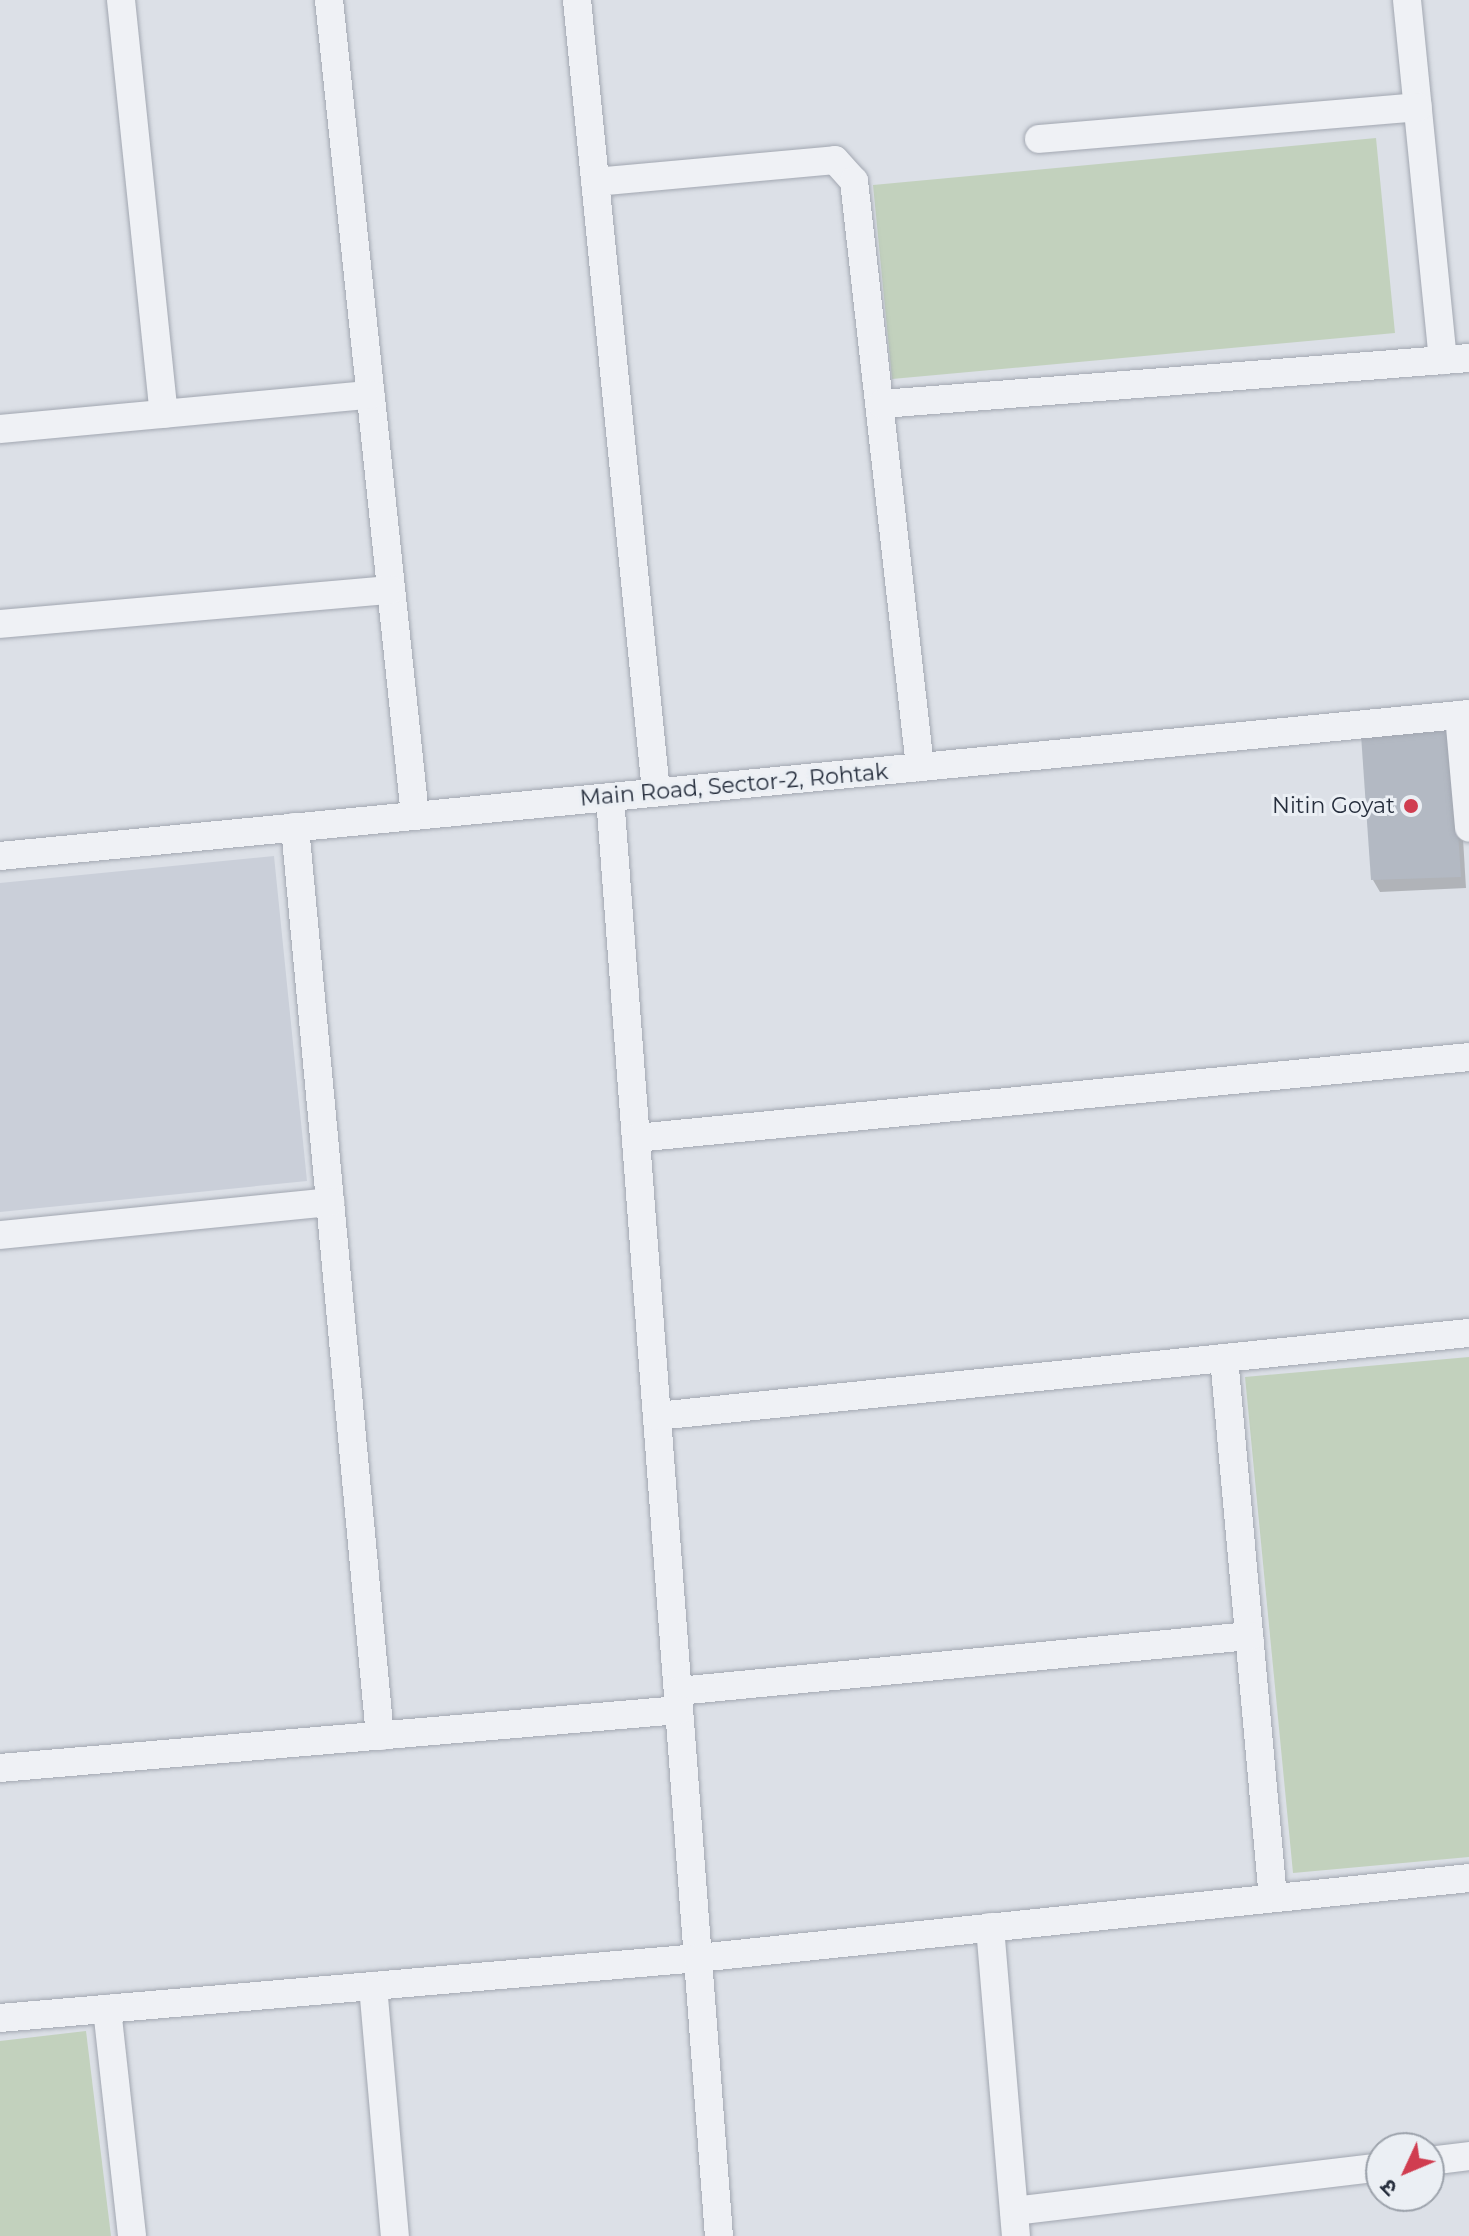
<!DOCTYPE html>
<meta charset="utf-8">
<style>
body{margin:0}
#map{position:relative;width:1469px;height:2236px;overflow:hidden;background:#dce0e7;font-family:Montserrat,"Noto Sans Devanagari",sans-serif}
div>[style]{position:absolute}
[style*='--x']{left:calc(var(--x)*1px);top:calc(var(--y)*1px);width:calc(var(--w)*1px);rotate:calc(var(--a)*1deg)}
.built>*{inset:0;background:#cacfd9}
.green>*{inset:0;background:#c2d1bd}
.shadow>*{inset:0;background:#0003}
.building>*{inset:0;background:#b3b9c3}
.roads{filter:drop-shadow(0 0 2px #a2a7b1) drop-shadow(0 0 2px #a2a7b1)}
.street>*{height:28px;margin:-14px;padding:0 14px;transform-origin:14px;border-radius:14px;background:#eff1f5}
.dots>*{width:22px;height:22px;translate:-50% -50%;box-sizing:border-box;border:4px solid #ebeff4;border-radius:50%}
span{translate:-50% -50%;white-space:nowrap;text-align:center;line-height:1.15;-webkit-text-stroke:6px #ebeff4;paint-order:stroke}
.street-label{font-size:22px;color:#262e3d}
.poi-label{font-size:22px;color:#262e3d}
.right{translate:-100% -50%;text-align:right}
.north{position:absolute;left:1365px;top:2132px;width:80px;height:80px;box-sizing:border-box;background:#ebeff4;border:2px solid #9ca2ab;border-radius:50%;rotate:226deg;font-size:22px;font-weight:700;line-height:32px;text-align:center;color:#262e3d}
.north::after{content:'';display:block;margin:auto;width:28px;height:36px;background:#d03d50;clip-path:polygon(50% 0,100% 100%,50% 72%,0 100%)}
</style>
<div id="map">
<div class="built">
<i style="clip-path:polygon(274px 856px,307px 1181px,0 1212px,0 883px)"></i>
</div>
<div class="green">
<i style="clip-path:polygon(1376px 138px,1395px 333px,892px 379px,873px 185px)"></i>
<i style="clip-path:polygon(1469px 1357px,1469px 1857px,1293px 1873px,1245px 1377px)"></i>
<i style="clip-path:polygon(86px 2031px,111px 2236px,0 2236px,0 2041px)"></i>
</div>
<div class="shadow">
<i style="clip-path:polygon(1457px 740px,1466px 888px,1380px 892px,1373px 880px)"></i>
</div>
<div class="building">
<i style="clip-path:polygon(1451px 725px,1461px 877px,1371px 880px,1361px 735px)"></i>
</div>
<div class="roads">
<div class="street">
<i style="--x:121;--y:0;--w:416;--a:84.1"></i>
<i style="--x:329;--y:0;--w:820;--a:83.98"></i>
<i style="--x:577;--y:0;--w:796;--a:84.3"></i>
<i style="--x:1407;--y:0;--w:362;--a:84.3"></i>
<i style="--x:1039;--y:139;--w:380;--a:-4.8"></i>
<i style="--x:595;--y:182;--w:241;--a:-5.2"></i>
<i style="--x:835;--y:160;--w:28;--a:48"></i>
<i style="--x:854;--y:181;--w:590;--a:83.57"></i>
<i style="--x:882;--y:404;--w:589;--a:-4.48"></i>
<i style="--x:0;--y:429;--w:372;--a:-5.3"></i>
<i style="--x:0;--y:624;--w:392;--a:-5"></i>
<i style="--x:1459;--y:715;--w:113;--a:84.9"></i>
<i style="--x:610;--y:797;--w:1443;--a:85.67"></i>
<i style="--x:295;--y:827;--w:913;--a:84.66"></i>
<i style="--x:0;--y:856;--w:1476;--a:-5.52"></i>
<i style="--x:636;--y:1138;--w:837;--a:-5.55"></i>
<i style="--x:0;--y:1235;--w:332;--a:-5.7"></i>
<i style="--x:1224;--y:1358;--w:542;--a:84.82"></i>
<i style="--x:657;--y:1416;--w:816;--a:-5.84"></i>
<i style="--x:678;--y:1691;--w:574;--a:-5.5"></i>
<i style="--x:0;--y:1768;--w:681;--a:-4.88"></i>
<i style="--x:990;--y:1927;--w:310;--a:85.2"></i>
<i style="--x:373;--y:1986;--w:251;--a:85"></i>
<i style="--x:107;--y:2009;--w:228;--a:83.7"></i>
<i style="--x:0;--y:2018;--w:701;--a:-4.91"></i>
<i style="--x:698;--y:1958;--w:775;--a:-5.92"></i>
<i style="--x:1429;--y:2161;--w:40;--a:-7.1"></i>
<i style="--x:1014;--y:2211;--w:370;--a:-6.8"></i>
</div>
</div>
<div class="dots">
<i style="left:1411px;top:806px;background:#d03d50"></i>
</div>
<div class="street-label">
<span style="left:734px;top:785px;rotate:-5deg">Main Road, Sector-2, Rohtak</span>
</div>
<div class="poi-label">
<span class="right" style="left:1395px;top:806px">Nitin Goyat</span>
</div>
<div class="north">उ</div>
</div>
